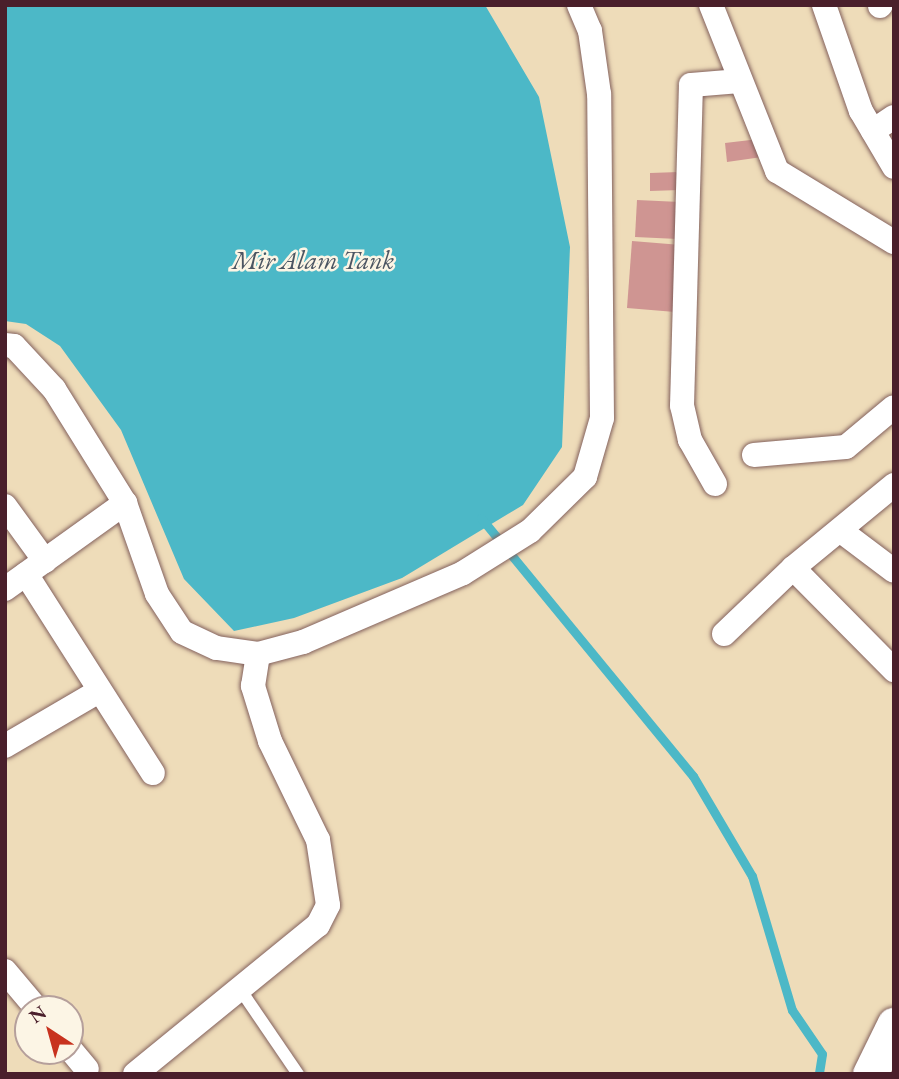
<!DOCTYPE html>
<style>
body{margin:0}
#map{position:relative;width:899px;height:1079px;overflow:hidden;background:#eedcb9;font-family:"EB Garamond",serif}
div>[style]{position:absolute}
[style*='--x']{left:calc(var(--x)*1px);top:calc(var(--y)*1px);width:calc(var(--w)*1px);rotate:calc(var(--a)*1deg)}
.water>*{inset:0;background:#4cb8c7}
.stream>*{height:9px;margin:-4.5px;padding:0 4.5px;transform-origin:4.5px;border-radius:4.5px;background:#4cb8c7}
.building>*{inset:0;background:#cf9592}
.roads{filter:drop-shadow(0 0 2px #83615d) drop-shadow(0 0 2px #83615d)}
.lane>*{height:12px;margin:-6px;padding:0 6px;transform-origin:6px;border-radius:6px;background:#fff}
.street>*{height:24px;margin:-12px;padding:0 12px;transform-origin:12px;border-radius:12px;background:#fff}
.secondary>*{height:35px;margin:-17.5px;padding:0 17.5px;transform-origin:17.5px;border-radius:17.5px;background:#fff}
span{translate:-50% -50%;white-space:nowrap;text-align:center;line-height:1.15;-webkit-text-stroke:5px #fcf5e5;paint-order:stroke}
.water-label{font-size:26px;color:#4b5562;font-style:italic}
.frame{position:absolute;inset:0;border:7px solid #4a1f2b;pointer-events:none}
.north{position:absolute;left:14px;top:995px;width:70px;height:70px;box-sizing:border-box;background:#fcf5e5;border:2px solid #b59f9b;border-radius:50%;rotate:324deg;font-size:19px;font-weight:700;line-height:28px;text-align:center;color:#4a1f2b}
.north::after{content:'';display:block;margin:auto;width:24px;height:32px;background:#c8321e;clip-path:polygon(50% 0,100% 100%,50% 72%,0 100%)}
</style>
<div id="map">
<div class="water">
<i style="clip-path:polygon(5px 5px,485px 5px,539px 97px,570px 247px,562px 447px,523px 505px,402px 578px,294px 618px,234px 631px,184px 579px,121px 430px,60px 346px,26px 324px,5px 321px)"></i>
</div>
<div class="stream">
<i style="--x:481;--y:518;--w:334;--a:50.6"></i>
<i style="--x:693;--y:776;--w:116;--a:59.5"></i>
<i style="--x:752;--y:876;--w:140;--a:73.4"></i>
<i style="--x:792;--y:1010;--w:53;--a:55.7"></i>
<i style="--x:822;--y:1054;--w:20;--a:99"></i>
</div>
<div class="building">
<i style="clip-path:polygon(759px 139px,762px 157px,727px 162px,725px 143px)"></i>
<i style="clip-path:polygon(679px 172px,680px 190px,650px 191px,650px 173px)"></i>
<i style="clip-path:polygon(637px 200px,680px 202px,678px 239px,635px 237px)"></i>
<i style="clip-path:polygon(632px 241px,681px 245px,675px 312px,627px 308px)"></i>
</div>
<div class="roads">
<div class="lane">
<i style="--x:240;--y:989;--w:103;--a:55.7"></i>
</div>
<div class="street">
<i style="--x:711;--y:5;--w:179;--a:68.3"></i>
<i style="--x:777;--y:171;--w:137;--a:31.3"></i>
<i style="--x:824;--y:5;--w:112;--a:70.8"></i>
<i style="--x:861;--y:111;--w:65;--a:59.5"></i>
<i style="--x:880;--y:6;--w:1;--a:-45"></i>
<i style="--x:873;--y:131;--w:25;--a:-34"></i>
<i style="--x:5;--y:345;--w:9;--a:6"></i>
<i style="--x:14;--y:346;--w:59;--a:47.1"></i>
<i style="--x:54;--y:389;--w:134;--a:58.1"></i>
<i style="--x:125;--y:503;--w:96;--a:70.6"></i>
<i style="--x:157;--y:594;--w:45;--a:56.7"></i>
<i style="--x:182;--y:632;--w:38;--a:25"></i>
<i style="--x:217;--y:648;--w:41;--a:8.3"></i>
<i style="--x:258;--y:654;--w:47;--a:-14.9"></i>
<i style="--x:303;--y:642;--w:174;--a:-23.3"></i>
<i style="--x:463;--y:573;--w:79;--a:-32.1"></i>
<i style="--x:530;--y:531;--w:77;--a:-44.5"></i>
<i style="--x:585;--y:477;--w:61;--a:-73.9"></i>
<i style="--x:602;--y:418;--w:324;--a:-90.5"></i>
<i style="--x:599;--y:94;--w:64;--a:-98.1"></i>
<i style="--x:590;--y:31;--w:28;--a:-113"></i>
<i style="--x:754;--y:455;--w:92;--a:-5"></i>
<i style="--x:846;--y:447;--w:62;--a:-39.8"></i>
<i style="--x:715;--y:484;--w:51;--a:-119.6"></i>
<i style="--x:690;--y:440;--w:35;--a:-103"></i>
<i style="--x:682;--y:406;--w:321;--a:-88.4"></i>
<i style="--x:691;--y:85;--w:49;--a:-4.7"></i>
<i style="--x:5;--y:506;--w:68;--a:54"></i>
<i style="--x:841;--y:531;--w:66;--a:37"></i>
<i style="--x:793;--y:568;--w:144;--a:45.3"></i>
<i style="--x:26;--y:574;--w:236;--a:57.5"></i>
<i style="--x:5;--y:589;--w:148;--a:-35.6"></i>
<i style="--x:724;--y:634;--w:95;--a:-43.7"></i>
<i style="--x:793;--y:568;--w:131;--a:-39.4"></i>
<i style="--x:5;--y:746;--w:109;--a:-30.3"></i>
<i style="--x:5;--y:971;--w:50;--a:49.9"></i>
<i style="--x:70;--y:1049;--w:26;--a:50"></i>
<i style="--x:135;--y:1074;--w:236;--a:-39.2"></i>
<i style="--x:318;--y:925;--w:22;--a:-63"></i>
<i style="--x:328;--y:905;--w:66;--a:-98.7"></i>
<i style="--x:318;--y:840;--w:110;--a:-115.9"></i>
<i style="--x:270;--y:741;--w:58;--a:-107.2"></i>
<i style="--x:253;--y:686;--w:32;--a:-81"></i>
</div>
<div class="secondary">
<i style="--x:870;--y:1074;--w:55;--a:-63.9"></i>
</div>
</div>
<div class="water-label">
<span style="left:313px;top:261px">Mir Alam Tank</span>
</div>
<div class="frame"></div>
<div class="north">N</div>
</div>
